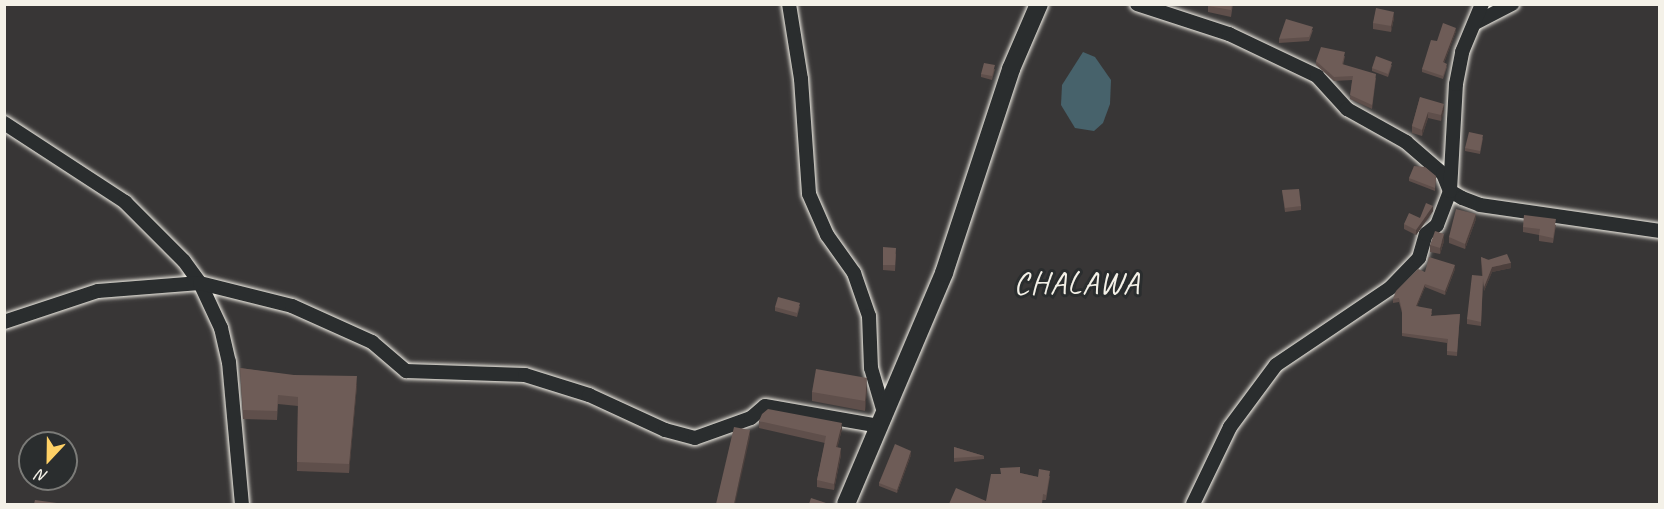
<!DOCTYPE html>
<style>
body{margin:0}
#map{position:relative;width:1664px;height:509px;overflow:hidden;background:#383636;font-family:Caveat,sans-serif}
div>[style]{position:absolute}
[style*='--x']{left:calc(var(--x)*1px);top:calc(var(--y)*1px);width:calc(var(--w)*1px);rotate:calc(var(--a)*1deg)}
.water>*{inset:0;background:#47626b}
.roads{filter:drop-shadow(0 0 2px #f4f1e8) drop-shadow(0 0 2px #f4f1e8)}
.street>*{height:14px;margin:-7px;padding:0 7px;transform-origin:7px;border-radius:7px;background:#2a2d2e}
.secondary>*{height:18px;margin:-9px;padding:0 9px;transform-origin:9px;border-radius:9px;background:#2a2d2e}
.wall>*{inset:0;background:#5f4f4b}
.shaded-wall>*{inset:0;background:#4d403d}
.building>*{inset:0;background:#6e5c57}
span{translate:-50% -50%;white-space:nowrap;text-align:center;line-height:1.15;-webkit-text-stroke:6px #2a2d2e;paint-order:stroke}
.quarter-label{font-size:32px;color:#f4f1e8;letter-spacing:1.5px}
.frame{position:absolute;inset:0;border:6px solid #f4f1e8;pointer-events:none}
.north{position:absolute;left:18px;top:431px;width:60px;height:60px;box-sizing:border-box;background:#2a2d2e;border:2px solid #7b7b78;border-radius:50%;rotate:202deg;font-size:16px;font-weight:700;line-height:24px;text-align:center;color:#f4f1e8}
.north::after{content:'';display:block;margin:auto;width:21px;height:27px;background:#ffd166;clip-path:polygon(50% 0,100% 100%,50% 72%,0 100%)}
</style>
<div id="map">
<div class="water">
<i style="clip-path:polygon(1083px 52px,1095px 57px,1111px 80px,1110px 104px,1103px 123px,1094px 131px,1075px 128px,1061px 105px,1062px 85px)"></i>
</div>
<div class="roads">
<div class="street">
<i style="--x:789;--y:4;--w:76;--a:80.9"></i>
<i style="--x:801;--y:79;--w:115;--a:86"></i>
<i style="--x:809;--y:194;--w:45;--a:66.3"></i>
<i style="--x:827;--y:235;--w:47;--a:54.6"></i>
<i style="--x:854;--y:273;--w:46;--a:70.8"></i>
<i style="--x:869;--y:316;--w:52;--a:87.8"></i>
<i style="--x:871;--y:368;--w:50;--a:73.7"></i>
<i style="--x:1137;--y:4;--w:97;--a:18.1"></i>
<i style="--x:1229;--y:34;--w:98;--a:25.5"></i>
<i style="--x:1317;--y:76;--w:45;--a:47.7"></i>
<i style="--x:1347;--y:109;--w:68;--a:29.2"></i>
<i style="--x:1406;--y:142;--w:49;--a:40.9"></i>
<i style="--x:1443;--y:174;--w:18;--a:68"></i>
<i style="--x:1450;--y:191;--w:14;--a:30"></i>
<i style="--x:1462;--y:198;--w:19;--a:21"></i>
<i style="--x:1480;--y:205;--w:182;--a:8.2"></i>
<i style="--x:1475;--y:23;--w:42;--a:-27.2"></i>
<i style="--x:4;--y:123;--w:145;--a:33.1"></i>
<i style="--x:125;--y:202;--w:83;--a:45"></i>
<i style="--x:184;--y:261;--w:27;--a:54"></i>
<i style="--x:200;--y:283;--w:50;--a:65"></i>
<i style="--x:221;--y:328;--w:35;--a:77"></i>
<i style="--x:229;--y:362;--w:143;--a:84.8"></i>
<i style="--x:4;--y:322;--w:99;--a:-18.3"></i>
<i style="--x:98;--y:291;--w:102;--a:-4.5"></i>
<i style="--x:200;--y:283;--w:95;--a:14"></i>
<i style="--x:292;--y:306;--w:88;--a:24.2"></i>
<i style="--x:372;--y:342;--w:45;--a:40.5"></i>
<i style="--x:406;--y:371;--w:119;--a:1.9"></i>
<i style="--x:525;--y:375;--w:67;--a:17.4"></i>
<i style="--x:589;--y:395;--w:84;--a:24.7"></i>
<i style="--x:665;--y:430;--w:31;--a:15"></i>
<i style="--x:695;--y:438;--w:59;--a:-19.7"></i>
<i style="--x:751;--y:418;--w:18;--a:-41"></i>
<i style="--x:765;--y:406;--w:117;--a:9.9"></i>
<i style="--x:1193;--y:504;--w:85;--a:-64.3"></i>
<i style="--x:1230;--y:427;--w:77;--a:-53.4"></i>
<i style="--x:1276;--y:365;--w:138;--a:-34"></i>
<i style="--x:1390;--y:288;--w:42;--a:-46"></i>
<i style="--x:1419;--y:258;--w:25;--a:-74"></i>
<i style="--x:1426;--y:234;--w:14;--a:-39"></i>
<i style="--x:1437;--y:225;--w:36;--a:-69"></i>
<i style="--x:1450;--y:191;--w:107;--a:-86.8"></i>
<i style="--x:1456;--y:84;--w:33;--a:-79"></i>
<i style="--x:1462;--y:52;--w:52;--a:-67.4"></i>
</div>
<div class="secondary">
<i style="--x:846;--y:504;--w:251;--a:-67"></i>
<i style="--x:944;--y:273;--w:215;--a:-71.8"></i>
<i style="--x:1011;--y:69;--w:71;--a:-66.7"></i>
</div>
</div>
<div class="wall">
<i style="clip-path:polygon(1208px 4px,1233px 4px,1231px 17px,1208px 12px)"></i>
<i style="clip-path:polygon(1394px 18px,1391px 32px,1373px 29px,1373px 23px)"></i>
<i style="clip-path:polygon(1313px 30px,1309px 41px,1279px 43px,1279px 39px)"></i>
<i style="clip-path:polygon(1456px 31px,1444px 63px,1447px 67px,1443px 79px,1422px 72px,1422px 69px,1437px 41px)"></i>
<i style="clip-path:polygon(1345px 56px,1343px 65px,1376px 78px,1372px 109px,1350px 99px,1352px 80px,1334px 81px,1316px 65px,1316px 61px)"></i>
<i style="clip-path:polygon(1392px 65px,1388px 77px,1372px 71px,1372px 68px)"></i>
<i style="clip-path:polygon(995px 69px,992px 80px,981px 77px,981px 74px)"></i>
<i style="clip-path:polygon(1420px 97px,1444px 110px,1441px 121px,1428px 118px,1422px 136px,1412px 133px,1412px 126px)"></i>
<i style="clip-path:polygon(1483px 138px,1480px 154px,1465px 151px,1465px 148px)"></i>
<i style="clip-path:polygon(1436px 176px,1435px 191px,1409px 181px,1409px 178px)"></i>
<i style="clip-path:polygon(1282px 190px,1301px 206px,1301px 210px,1285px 212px)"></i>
<i style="clip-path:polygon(1433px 211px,1416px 235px,1404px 229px,1404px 224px,1420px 218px)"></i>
<i style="clip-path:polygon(1476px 219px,1465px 249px,1449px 243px,1449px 237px)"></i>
<i style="clip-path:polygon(1556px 225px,1553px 243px,1539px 241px,1539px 235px,1523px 232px,1523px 227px)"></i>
<i style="clip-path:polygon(1444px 241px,1440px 254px,1430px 252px,1430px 245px)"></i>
<i style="clip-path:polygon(883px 247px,896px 254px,895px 271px,883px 270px)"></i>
<i style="clip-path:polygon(1481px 257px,1511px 268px,1492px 272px,1484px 291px,1483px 282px,1481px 326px,1467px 324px,1467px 319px,1482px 276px)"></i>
<i style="clip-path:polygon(1455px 269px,1445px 295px,1425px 287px,1417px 306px,1432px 313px,1431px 316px,1460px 314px,1457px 356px,1447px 355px,1447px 343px,1402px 336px,1402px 313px,1399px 302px,1393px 303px,1393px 299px)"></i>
<i style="clip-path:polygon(800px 306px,797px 317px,775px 311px,775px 307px)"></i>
<i style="clip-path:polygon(240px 368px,357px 385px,349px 473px,297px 471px,298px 406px,278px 404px,277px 420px,243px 419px)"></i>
<i style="clip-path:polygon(867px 388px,865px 411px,812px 401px,812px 392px)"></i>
<i style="clip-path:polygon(759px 421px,842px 429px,837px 448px,841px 455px,834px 490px,817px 487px,817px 480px,825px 443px,759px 428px)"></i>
<i style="clip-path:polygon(954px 447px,984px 456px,984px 459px,954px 462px)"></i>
<i style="clip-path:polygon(911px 455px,897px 493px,879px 486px,879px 483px)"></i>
<i style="clip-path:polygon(1020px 473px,1038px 477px,1050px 476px,1046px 500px,986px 501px,1001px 474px)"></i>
</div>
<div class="shaded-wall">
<i style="clip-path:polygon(1394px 12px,1394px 18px,1391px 32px,1391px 26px)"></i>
<i style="clip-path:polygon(1456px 28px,1456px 31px,1443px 66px,1443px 62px)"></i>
<i style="clip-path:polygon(1444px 104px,1444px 110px,1441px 121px,1441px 115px)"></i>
<i style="clip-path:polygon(1428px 112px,1428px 118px,1422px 136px,1422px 130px)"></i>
<i style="clip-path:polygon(1433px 206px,1433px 211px,1416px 235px,1416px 230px)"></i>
<i style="clip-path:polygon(1476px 214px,1476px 219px,1465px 249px,1465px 244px)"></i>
<i style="clip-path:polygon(1444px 234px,1444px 241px,1440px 254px,1440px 248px)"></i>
<i style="clip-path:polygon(1511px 263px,1511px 268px,1492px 272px,1484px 291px,1484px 287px,1492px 267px)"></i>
<i style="clip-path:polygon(1455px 265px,1455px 269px,1445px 295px,1445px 291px)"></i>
<i style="clip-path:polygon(1425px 284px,1425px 287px,1416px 309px,1416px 306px)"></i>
<i style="clip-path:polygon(357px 376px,357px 385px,349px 473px,349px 464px)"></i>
<i style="clip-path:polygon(867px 378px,867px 388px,865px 411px,865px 401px)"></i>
<i style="clip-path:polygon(842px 423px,842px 429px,836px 454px,836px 447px)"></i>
<i style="clip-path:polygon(750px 430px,750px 437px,735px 504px,734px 504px)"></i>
<i style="clip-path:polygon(841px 448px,841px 455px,834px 490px,834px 484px)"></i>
<i style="clip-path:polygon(911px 451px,911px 455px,897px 493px,897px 490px)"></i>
</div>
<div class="building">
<i style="clip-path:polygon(1208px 4px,1232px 4px,1231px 10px,1208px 6px)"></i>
<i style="clip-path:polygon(1376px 8px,1394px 12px,1391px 26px,1373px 23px)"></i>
<i style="clip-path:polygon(1286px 19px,1313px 27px,1309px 37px,1279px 39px)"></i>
<i style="clip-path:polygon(1443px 23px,1456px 28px,1443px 62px,1447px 64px,1443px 76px,1422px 69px,1431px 40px,1437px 41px)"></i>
<i style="clip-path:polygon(1321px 47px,1345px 52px,1342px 64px,1376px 74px,1372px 105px,1350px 95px,1353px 76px,1334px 77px,1316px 61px)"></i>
<i style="clip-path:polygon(1376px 56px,1392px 62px,1388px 74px,1372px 68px)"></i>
<i style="clip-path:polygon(984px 63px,995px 65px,992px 76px,981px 74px)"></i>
<i style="clip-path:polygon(1420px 97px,1444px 104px,1441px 115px,1428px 112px,1422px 130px,1412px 126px)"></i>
<i style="clip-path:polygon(1469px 132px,1483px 135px,1480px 151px,1465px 148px)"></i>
<i style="clip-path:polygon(1414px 166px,1425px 167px,1436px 176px,1435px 188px,1409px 178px)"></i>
<i style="clip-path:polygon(1299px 189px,1301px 206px,1285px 208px,1282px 190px)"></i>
<i style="clip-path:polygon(1426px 203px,1433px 206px,1416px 230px,1404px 224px,1409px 213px,1420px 218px)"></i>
<i style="clip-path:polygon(1456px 209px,1476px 214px,1465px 244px,1449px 237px)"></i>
<i style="clip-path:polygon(1524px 215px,1556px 219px,1553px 238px,1539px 235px,1540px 229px,1523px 227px)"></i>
<i style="clip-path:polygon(1435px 231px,1444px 234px,1440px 248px,1430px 245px)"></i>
<i style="clip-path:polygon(883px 247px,896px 248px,895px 265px,883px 265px)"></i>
<i style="clip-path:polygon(1507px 254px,1511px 263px,1492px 267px,1484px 287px,1483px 278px,1481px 322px,1467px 319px,1472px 275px,1483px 276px,1481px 257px,1488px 260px)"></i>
<i style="clip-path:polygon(1429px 257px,1455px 265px,1445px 291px,1425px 284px,1416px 306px,1432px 309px,1431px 316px,1460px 314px,1457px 352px,1447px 351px,1448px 339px,1402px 333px,1402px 310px,1399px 298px,1393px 299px,1396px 291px,1418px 269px,1425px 272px)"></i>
<i style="clip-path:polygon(778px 297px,800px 303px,797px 313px,775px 307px)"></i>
<i style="clip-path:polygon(240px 368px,294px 375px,357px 376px,349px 464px,297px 462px,298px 397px,278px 395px,277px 411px,243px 410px)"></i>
<i style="clip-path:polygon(816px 369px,867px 378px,865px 401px,812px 392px)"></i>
<i style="clip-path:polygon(768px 409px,842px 423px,836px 447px,841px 448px,834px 484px,817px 480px,826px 436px,759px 421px,762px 414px)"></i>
<i style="clip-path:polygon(734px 427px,750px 430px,734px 504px,716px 504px)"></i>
<i style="clip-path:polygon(895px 444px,911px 451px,897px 490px,879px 483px)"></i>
<i style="clip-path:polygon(954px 447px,984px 456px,954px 458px)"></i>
<i style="clip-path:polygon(1020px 467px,1020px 473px,1038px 477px,1039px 469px,1050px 471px,1046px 495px,1043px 494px,1042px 504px,949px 504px,956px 488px,986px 501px,991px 474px,1001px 474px,1000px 468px)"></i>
<i style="clip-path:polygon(811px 498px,826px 503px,825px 504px,809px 504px)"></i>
<i style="clip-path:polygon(35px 500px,64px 504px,34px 504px)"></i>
</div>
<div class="quarter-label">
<span style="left:1077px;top:283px">CHALAWA</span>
</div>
<div class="frame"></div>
<div class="north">N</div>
</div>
